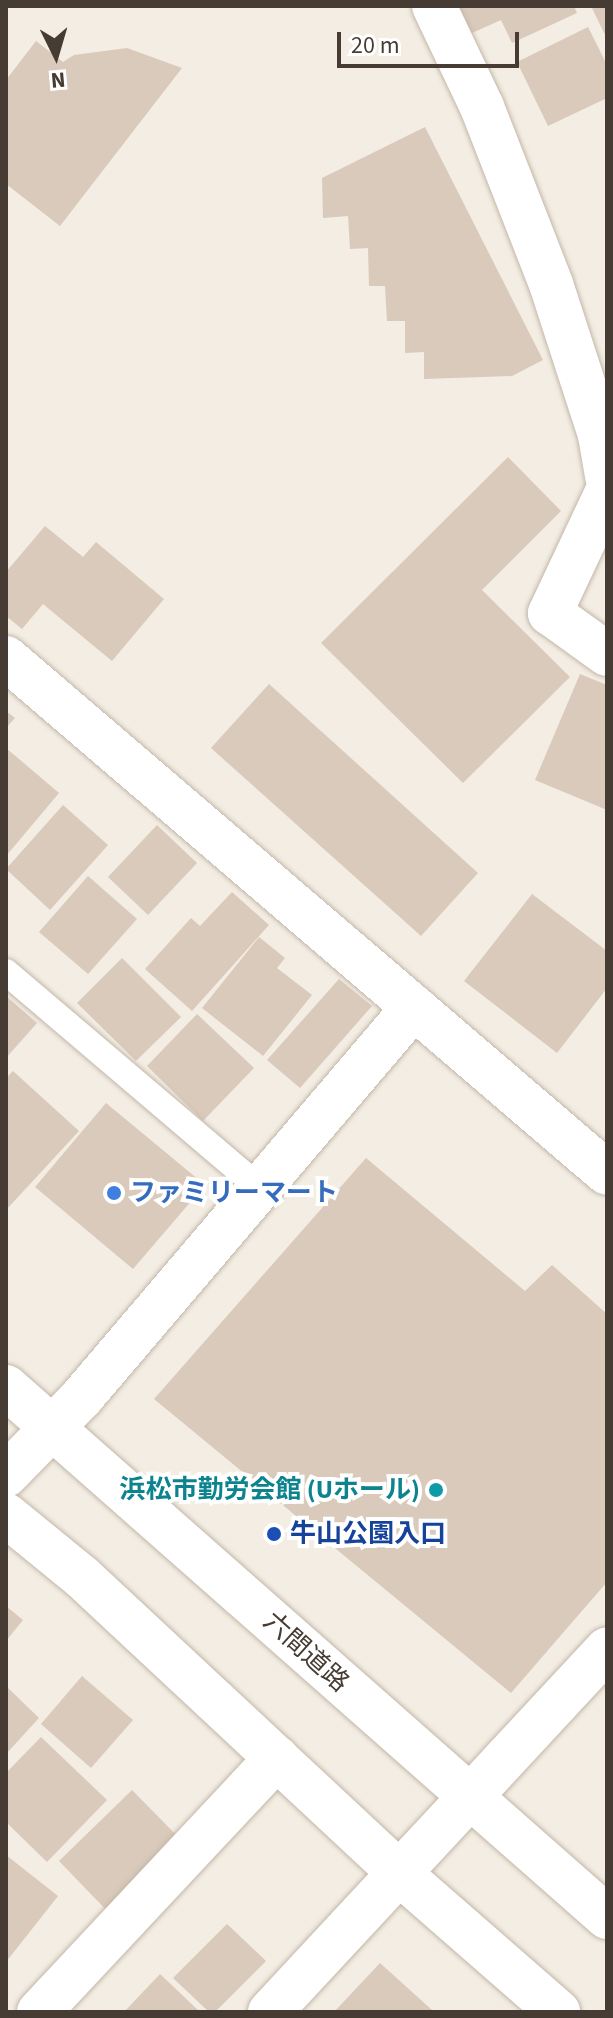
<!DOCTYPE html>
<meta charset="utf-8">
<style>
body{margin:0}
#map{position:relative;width:613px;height:2018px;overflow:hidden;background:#f3ede3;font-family:"Source Sans 3","Noto Sans JP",sans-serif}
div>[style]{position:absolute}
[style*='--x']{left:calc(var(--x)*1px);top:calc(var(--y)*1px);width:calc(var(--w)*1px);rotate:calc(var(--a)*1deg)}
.building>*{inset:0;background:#d9cabb}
.roads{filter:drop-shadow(0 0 2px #c3b6a8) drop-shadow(0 0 2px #c3b6a8)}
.service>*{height:26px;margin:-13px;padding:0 13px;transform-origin:13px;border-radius:13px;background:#fff}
.minor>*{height:44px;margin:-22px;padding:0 22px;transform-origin:22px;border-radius:22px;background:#fff}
.tertiary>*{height:44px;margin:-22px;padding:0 22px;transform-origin:22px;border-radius:22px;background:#fff}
.dots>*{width:22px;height:22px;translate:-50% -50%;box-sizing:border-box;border:4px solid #fff;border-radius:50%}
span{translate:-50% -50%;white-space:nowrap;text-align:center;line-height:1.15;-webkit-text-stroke:8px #fff;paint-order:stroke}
.shop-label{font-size:26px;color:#366cbe;font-weight:700}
.left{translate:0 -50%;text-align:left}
.culture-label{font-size:26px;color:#0d838f;font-weight:700}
.right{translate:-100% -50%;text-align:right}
.transit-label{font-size:26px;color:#164399;font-weight:700}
.street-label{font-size:26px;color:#463c33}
.frame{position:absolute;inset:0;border:8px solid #463c33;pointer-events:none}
.north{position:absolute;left:16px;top:16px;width:80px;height:80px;-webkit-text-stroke:6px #fff;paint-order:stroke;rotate:175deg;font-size:22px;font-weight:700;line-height:32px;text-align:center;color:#463c33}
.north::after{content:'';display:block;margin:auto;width:28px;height:36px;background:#463c33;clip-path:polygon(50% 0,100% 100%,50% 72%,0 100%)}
.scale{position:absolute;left:337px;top:32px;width:182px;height:36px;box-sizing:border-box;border:4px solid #463c33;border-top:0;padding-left:10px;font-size:24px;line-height:28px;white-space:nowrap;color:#463c33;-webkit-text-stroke:6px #fff;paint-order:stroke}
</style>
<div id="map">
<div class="building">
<i style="clip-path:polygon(459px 6px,574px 6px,577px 13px,512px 43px,501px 20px,472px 33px)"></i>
<i style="clip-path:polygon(591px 6px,607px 6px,607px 39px)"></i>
<i style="clip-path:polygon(588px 27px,607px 65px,607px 98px,548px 126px,517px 62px)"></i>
<i style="clip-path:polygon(36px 41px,63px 62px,74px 55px,127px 48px,182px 68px,60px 226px,6px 184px,6px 80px)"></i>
<i style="clip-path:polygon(425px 127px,543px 360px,512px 376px,424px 379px,424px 352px,405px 353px,405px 321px,387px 321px,385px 286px,369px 286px,368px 248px,350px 249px,348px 216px,323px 218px,322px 178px)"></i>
<i style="clip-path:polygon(508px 457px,561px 511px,482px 590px,570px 677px,463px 783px,321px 643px)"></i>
<i style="clip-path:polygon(45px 526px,83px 557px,96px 542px,164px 599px,112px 661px,43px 604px,22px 629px,6px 616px,6px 572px)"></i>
<i style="clip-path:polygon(580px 674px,607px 685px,607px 810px,535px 780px)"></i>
<i style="clip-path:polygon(269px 684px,478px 873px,421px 936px,211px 748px)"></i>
<i style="clip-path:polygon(6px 711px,15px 718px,6px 728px)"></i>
<i style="clip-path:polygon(6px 748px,59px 793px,6px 856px)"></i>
<i style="clip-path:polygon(63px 805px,108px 845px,50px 910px,6px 869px)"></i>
<i style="clip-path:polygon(157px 825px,197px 863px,148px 915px,108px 877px)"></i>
<i style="clip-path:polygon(88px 876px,137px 919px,88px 974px,39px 932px)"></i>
<i style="clip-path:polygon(232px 892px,269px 925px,192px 1011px,145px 969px,191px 918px,200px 926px)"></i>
<i style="clip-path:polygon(532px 894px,607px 951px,607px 988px,557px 1053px,464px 981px)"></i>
<i style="clip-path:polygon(259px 937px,285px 958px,277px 968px,312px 995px,263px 1056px,202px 1008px)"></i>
<i style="clip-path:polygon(122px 958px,181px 1017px,136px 1061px,77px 1003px)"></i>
<i style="clip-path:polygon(339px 979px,372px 1006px,300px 1088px,267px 1060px)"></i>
<i style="clip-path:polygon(6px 996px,37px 1023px,6px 1058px)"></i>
<i style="clip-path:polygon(197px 1014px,254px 1068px,203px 1121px,147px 1066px)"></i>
<i style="clip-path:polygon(13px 1071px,79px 1131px,6px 1210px,6px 1078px)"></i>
<i style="clip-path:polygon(106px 1103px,205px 1185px,133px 1269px,35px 1187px)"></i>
<i style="clip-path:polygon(366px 1158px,525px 1291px,552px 1265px,607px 1314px,607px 1582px,511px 1693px,154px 1399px)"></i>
<i style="clip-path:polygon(6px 1606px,23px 1620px,6px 1641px)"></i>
<i style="clip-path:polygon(82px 1676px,133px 1720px,91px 1768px,41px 1724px)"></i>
<i style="clip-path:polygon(6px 1686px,39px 1718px,6px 1754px)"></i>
<i style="clip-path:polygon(41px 1737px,107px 1800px,47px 1862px,6px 1822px,6px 1773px)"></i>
<i style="clip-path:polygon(132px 1790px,187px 1846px,114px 1918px,59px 1861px)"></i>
<i style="clip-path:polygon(6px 1855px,58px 1896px,6px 1962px)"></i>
<i style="clip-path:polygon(227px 1924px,266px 1961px,215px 2012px,209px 2012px,173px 1978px)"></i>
<i style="clip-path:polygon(380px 1963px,432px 2010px,430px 2012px,334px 2012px)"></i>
<i style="clip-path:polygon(160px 1974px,200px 2012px,124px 2012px)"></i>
</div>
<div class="roads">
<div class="service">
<i style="--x:6;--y:972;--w:333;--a:40.4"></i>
</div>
<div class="minor">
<i style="--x:434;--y:6;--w:112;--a:64.6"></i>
<i style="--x:482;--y:107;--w:190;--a:68.7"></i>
<i style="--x:551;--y:284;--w:159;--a:72"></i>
<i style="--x:600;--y:435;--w:42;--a:80.3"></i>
<i style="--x:607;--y:492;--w:134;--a:115.2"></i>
<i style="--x:550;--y:613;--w:70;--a:35.7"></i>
<i style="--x:6;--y:658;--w:791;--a:40.59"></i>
<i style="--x:6;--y:1475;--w:109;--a:-45.7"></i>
<i style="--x:82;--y:1397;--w:512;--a:-49.59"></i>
<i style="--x:270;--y:2012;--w:495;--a:-47.1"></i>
</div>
<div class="tertiary">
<i style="--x:6;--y:1387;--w:801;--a:41.41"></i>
<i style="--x:6;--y:1515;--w:98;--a:39.2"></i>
<i style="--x:82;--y:1577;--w:435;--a:43"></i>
<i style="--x:400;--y:1874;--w:210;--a:41.1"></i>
<i style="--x:39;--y:2012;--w:348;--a:-46.9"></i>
</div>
</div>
<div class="dots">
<i style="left:114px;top:1193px;background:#3f7fe0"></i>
<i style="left:436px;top:1490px;background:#0f9aa8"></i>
<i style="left:274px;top:1534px;background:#1a4fb4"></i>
</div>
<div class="shop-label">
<span class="left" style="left:130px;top:1193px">ファミリーマート</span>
</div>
<div class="culture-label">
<span class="right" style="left:420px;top:1490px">浜松市勤労会館 (Uホール)</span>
</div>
<div class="transit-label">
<span class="left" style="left:290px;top:1534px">牛山公園入口</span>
</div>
<div class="street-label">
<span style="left:306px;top:1652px;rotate:42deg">六間道路</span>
</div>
<div class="frame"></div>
<div class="north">N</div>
<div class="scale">20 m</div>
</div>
